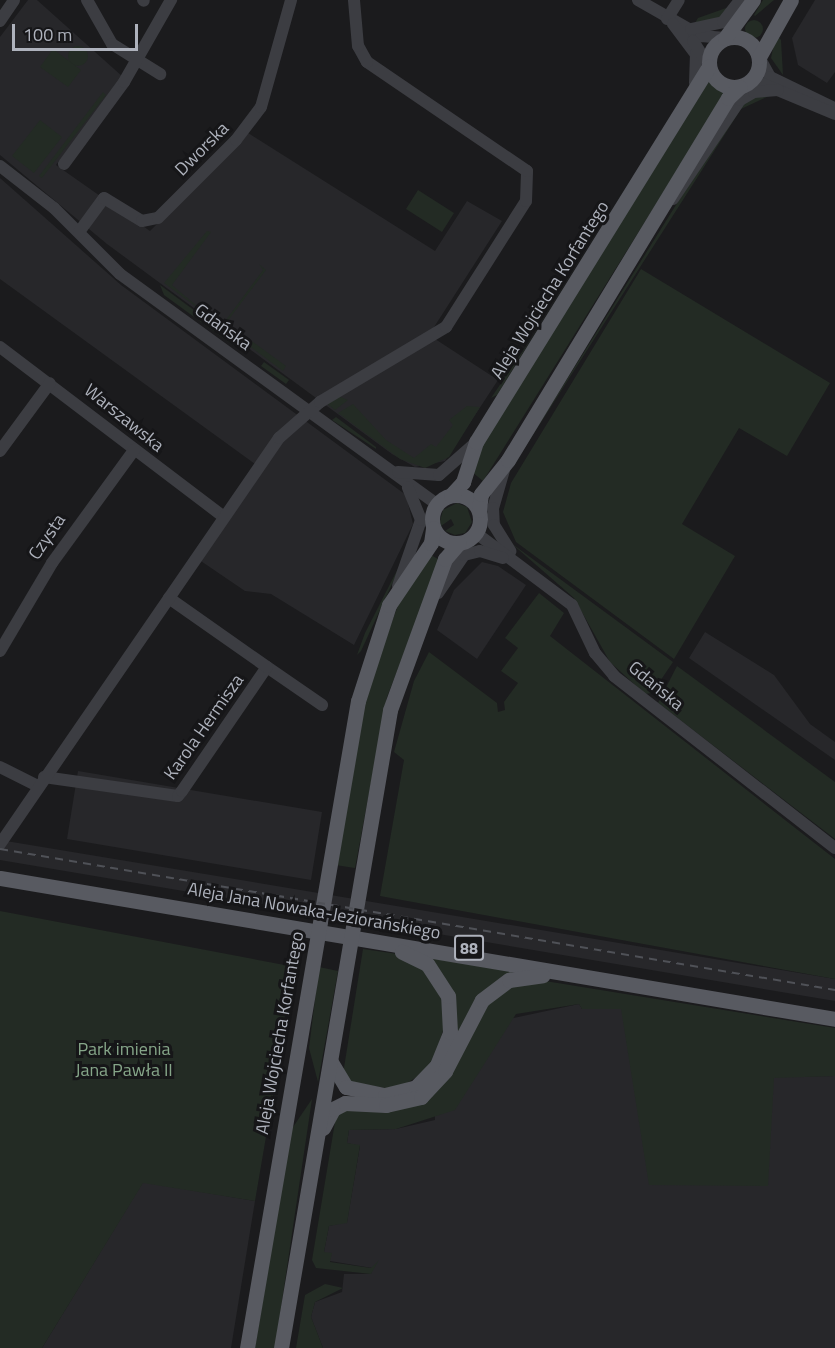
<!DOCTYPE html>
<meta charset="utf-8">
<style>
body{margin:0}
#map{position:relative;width:835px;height:1348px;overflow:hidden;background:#1b1b1d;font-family:"Titillium Web",sans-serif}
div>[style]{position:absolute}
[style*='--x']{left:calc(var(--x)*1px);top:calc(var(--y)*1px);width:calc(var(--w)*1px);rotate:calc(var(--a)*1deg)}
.built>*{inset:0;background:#27272a}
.green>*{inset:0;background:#232b24}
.round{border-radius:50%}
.minor>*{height:12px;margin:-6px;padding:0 6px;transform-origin:6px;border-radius:6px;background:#3c3d42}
.major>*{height:15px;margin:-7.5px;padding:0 7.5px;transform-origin:7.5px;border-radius:7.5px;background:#585a61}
.major>.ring{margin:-7.5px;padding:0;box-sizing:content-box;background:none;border:15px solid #585a61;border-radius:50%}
.rail>*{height:2px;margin-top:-1px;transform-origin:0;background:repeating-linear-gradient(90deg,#4f5157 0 8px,transparent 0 14px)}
span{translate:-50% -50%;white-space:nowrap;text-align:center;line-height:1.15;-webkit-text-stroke:6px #161618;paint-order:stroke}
.shield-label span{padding:2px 4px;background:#161618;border:2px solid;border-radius:4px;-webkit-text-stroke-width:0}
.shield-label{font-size:16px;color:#aeb2bc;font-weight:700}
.street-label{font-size:18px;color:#aeb2bc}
.park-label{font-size:18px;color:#86a689}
.scale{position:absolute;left:12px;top:24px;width:126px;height:27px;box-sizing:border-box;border:3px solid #aeb2bc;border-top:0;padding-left:8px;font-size:18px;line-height:21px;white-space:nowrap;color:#aeb2bc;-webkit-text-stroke:4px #161618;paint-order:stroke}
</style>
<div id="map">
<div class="built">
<i style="clip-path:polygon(28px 0,37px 0,123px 77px,56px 165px,150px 231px,248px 133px,435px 251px,467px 201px,502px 221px,429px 335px,498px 380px,445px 461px,415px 467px,392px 454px,107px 244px,0 155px,0 37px)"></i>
<i style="clip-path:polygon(815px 0,835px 0,835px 72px,827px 83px,798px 65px,792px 38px)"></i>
<i style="clip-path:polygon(0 178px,121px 285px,406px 495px,413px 524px,354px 645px,271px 594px,245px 591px,192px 555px,255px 464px,0 279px)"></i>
<i style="clip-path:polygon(482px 562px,498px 566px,526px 585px,477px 659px,437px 630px,454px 590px)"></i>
<i style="clip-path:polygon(705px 632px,774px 675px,810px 724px,835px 742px,835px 760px,689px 658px)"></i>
<i style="clip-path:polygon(78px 771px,322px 812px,311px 880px,67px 839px)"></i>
<i style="clip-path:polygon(0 840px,835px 979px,835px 1001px,0 860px)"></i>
<i style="clip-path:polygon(579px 1004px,582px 1009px,621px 1009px,774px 1077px,835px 1076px,835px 1348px,323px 1348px,311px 1317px,315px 1302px,342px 1292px,344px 1274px,371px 1274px,373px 1262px,372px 1268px,330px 1261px,324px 1252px,329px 1226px,347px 1222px,360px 1146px,347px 1143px,349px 1130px,396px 1129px,435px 1120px,435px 1114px,509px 1019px)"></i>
<i style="clip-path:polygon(143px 1182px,255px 1201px,231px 1348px,42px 1348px)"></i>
</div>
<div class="green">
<i style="clip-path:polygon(763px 0,774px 0,755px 16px,754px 15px)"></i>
<i style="clip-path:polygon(729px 7px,726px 17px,693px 26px,698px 18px)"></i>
<i class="round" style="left:745px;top:20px;width:18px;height:18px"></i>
<i style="clip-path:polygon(776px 34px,781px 40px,783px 75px,771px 58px)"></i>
<i class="round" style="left:68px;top:46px;width:20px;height:20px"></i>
<i style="clip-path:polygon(53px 49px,81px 70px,68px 87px,40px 67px)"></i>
<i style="clip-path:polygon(709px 81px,726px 92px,483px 481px,472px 472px,485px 441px)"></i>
<i style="clip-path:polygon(103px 92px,106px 95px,42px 178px,39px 176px)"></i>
<i style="clip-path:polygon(773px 94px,741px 109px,501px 485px,734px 112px,751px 96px)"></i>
<i style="clip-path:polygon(40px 120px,62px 137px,34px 173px,12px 156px)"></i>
<i style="clip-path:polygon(661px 127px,497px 395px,491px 398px,531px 339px)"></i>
<i style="clip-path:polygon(418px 190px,454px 213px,442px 232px,406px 209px)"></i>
<i style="clip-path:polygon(207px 231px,211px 232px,172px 285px,210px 317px,164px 283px)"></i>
<i style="clip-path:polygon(259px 264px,266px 270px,223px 327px,216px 322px,223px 324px,263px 270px)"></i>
<i style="clip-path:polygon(641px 269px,830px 383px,787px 456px,739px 428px,682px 524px,735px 556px,674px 659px,516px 542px,503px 512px,511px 483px)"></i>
<i style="clip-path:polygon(160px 285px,237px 342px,234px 346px,164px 295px)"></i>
<i style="clip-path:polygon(231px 326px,286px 366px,283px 371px,228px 330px)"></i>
<i style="clip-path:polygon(264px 362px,289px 380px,286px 384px,261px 366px)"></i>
<i style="clip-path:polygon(338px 396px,348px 400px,335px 410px,326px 403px)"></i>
<i style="clip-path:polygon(353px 404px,386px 440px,414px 458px,431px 444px,436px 447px,453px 425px,449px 420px,467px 406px,480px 407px,449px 457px,425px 468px,400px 459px,338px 413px)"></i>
<i style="clip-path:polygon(336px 417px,376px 447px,376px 449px,332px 420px)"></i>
<i style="clip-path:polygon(457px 503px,467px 507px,472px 522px,465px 533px,455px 535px,445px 531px,454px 525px,451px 519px,441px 526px,440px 521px,443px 510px)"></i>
<i style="clip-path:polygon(411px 543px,361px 651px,357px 655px,365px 633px)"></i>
<i style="clip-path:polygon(511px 543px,673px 662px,652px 693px,645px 694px,610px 662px,574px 598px)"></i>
<i style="clip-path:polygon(429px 554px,440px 560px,387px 697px,355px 868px,335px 865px,367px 691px,401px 597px)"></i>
<i style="clip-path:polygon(539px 593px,564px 613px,550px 636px,835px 859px,835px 979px,380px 896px,404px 760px,394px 752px,414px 681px,429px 652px,497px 703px,498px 712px,505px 710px,504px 702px,518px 683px,501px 671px,518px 648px,505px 638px)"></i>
<i style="clip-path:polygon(677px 666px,835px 782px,835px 839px,658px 703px)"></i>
<i style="clip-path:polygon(0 911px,295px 967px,255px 1201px,143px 1183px,42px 1348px,0 1348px)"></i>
<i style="clip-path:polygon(363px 949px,398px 954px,423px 967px,449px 1012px,431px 1068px,396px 1090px,351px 1082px,343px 1074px)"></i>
<i style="clip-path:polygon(425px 957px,513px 972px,438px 1076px,407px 1096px,455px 1026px)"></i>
<i style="clip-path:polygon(319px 967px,338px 971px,318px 1082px,309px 1048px)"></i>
<i style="clip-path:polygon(539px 980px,835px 1028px,835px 1076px,774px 1078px,768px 1186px,649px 1185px,621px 1009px,582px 1009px,579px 1004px,516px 1014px,455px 1110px,396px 1129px,349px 1130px,347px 1143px,360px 1145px,347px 1223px,329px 1226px,324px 1252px,332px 1253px,330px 1262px,371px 1268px,379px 1260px,371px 1274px,316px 1268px,312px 1260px,336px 1116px,343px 1110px,387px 1109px,469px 1026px,498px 989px)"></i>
<i style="clip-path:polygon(312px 1099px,275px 1348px,255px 1348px,291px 1130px)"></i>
<i style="clip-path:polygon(325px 1284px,343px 1288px,315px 1302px,311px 1317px,323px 1348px,296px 1348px,305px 1295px)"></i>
</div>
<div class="minor">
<i style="--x:87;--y:0;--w:51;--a:60.4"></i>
<i style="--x:112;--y:44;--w:57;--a:32"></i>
<i style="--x:143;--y:0;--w:1;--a:45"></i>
<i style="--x:638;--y:0;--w:73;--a:29.7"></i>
<i style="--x:701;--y:36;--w:24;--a:5"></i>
<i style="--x:667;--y:19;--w:22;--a:-58"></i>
<i style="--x:0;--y:21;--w:25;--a:-56"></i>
<i style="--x:673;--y:24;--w:38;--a:53"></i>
<i style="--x:696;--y:54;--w:29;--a:92"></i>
<i style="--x:691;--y:29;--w:33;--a:-12"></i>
<i style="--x:723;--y:22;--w:28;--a:-52"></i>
<i style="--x:693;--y:41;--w:30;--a:57"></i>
<i style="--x:759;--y:57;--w:23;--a:61"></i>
<i style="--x:770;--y:77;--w:71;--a:25.8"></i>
<i style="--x:740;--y:87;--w:23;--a:-7"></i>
<i style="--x:763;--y:84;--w:78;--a:22.6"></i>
<i style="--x:64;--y:164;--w:102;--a:-53.8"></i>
<i style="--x:124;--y:82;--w:95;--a:-60.2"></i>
<i style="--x:0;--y:166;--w:68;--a:37.9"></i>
<i style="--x:54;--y:208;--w:93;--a:45"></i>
<i style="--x:120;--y:274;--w:392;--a:36"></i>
<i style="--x:673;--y:199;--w:120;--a:-55.9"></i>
<i style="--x:740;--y:100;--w:16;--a:-30"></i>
<i style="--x:754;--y:92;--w:24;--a:-5"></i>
<i style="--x:79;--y:232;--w:42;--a:-53.7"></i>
<i style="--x:104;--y:198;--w:44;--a:31.2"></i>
<i style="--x:142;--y:221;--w:16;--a:-11"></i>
<i style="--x:158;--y:218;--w:110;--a:-45"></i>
<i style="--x:236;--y:140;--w:41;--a:-52.9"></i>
<i style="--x:261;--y:107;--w:111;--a:-74.3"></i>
<i style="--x:0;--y:347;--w:281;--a:37.2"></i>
<i style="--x:0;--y:451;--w:84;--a:-53.7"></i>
<i style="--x:504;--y:470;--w:40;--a:106"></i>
<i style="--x:493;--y:508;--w:17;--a:87"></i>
<i style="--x:494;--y:525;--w:31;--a:58"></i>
<i style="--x:398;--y:472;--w:41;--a:4.2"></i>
<i style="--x:439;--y:475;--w:45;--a:-41.4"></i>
<i style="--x:476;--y:533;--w:120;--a:36.9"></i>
<i style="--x:572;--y:605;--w:53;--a:64.4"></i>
<i style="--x:595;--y:653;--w:30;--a:50"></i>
<i style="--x:614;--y:676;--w:280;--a:37.9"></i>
<i style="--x:398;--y:586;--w:70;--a:-70.8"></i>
<i style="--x:421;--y:520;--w:35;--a:-112"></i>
<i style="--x:438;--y:593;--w:46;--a:-55.6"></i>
<i style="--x:464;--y:555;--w:16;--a:-14"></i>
<i style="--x:480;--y:551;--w:24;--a:17"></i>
<i style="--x:0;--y:651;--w:102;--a:-59.4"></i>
<i style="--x:52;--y:563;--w:140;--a:-54"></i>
<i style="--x:267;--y:667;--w:67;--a:34.6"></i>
<i style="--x:0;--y:767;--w:42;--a:26.6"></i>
<i style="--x:44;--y:777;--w:135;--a:8.1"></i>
<i style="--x:178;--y:796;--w:6;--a:-51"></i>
<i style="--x:182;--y:791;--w:150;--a:-55.6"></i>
<i style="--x:267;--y:667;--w:120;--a:-144.9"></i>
<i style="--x:0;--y:844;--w:493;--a:-55.5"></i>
<i style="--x:279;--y:438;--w:55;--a:-41.3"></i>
<i style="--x:320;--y:402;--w:147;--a:-30.8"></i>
<i style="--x:446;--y:327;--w:149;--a:-57.6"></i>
<i style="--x:526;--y:201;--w:30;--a:-88"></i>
<i style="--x:527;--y:171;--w:194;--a:-145.7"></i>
<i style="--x:367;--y:62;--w:18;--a:-119"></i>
<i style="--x:358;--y:46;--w:46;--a:-95"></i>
</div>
<div class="major">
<i class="ring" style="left:709px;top:37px;width:35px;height:35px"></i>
<i style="--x:725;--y:38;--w:47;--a:-53.6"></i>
<i style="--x:759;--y:57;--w:65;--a:-60.7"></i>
<i class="ring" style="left:432px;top:495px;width:33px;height:33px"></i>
<i style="--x:451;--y:495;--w:18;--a:-47"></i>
<i style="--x:463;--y:482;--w:42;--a:-72"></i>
<i style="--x:476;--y:442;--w:442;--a:-58.2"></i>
<i style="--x:479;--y:510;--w:16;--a:-83"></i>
<i style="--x:481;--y:494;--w:43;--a:-51.5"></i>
<i style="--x:508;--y:460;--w:424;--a:-58.7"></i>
<i style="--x:728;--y:98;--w:16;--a:-43"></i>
<i style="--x:0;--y:878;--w:847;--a:9.58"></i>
<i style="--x:331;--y:1062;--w:29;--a:59"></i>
<i style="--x:346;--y:1087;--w:40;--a:12"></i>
<i style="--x:385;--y:1095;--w:32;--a:-14"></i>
<i style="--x:416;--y:1087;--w:30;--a:-46"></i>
<i style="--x:437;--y:1065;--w:35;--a:-68"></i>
<i style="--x:450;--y:1032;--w:36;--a:-93"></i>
<i style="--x:448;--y:996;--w:38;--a:-123"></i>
<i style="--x:427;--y:964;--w:28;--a:-154"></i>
<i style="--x:323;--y:1128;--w:21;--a:-62"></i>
<i style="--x:333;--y:1109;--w:13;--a:-27"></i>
<i style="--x:345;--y:1103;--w:41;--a:2.8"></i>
<i style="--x:386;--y:1105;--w:36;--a:-13"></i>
<i style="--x:421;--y:1097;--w:35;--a:-47"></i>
<i style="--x:445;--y:1071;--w:80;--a:-62.5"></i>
<i style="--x:482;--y:1000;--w:34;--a:-37"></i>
<i style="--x:509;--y:980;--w:34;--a:-8"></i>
<i style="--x:247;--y:1348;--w:656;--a:-80.27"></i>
<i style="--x:358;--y:701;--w:101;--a:-72.1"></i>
<i style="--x:389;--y:605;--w:75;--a:-55.9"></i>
<i style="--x:431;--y:543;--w:15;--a:-82"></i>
<i style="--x:281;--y:1348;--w:647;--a:-80.3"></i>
<i style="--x:390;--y:710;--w:161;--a:-70"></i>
<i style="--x:445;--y:559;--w:21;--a:-49"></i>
</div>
<div class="rail">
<i style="--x:0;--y:849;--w:847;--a:9.58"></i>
</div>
<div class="shield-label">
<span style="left:469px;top:948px">88</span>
</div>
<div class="street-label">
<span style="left:202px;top:149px;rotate:-45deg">Dworska</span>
<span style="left:550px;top:290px;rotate:-58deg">Aleja Wojciecha Korfantego</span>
<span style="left:223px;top:327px;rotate:36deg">Gdańska</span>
<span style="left:124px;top:418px;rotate:39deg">Warszawska</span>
<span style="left:47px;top:537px;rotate:-56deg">Czysta</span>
<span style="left:656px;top:686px;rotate:40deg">Gdańska</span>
<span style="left:204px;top:727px;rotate:-55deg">Karola Hermisza</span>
<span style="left:314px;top:911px;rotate:10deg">Aleja Jana Nowaka-Jeziorańskiego</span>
<span style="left:280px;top:1033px;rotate:-80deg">Aleja Wojciecha Korfantego</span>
</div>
<div class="park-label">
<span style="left:124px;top:1060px">Park imienia<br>Jana Pawła II</span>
</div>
<div class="scale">100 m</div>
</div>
